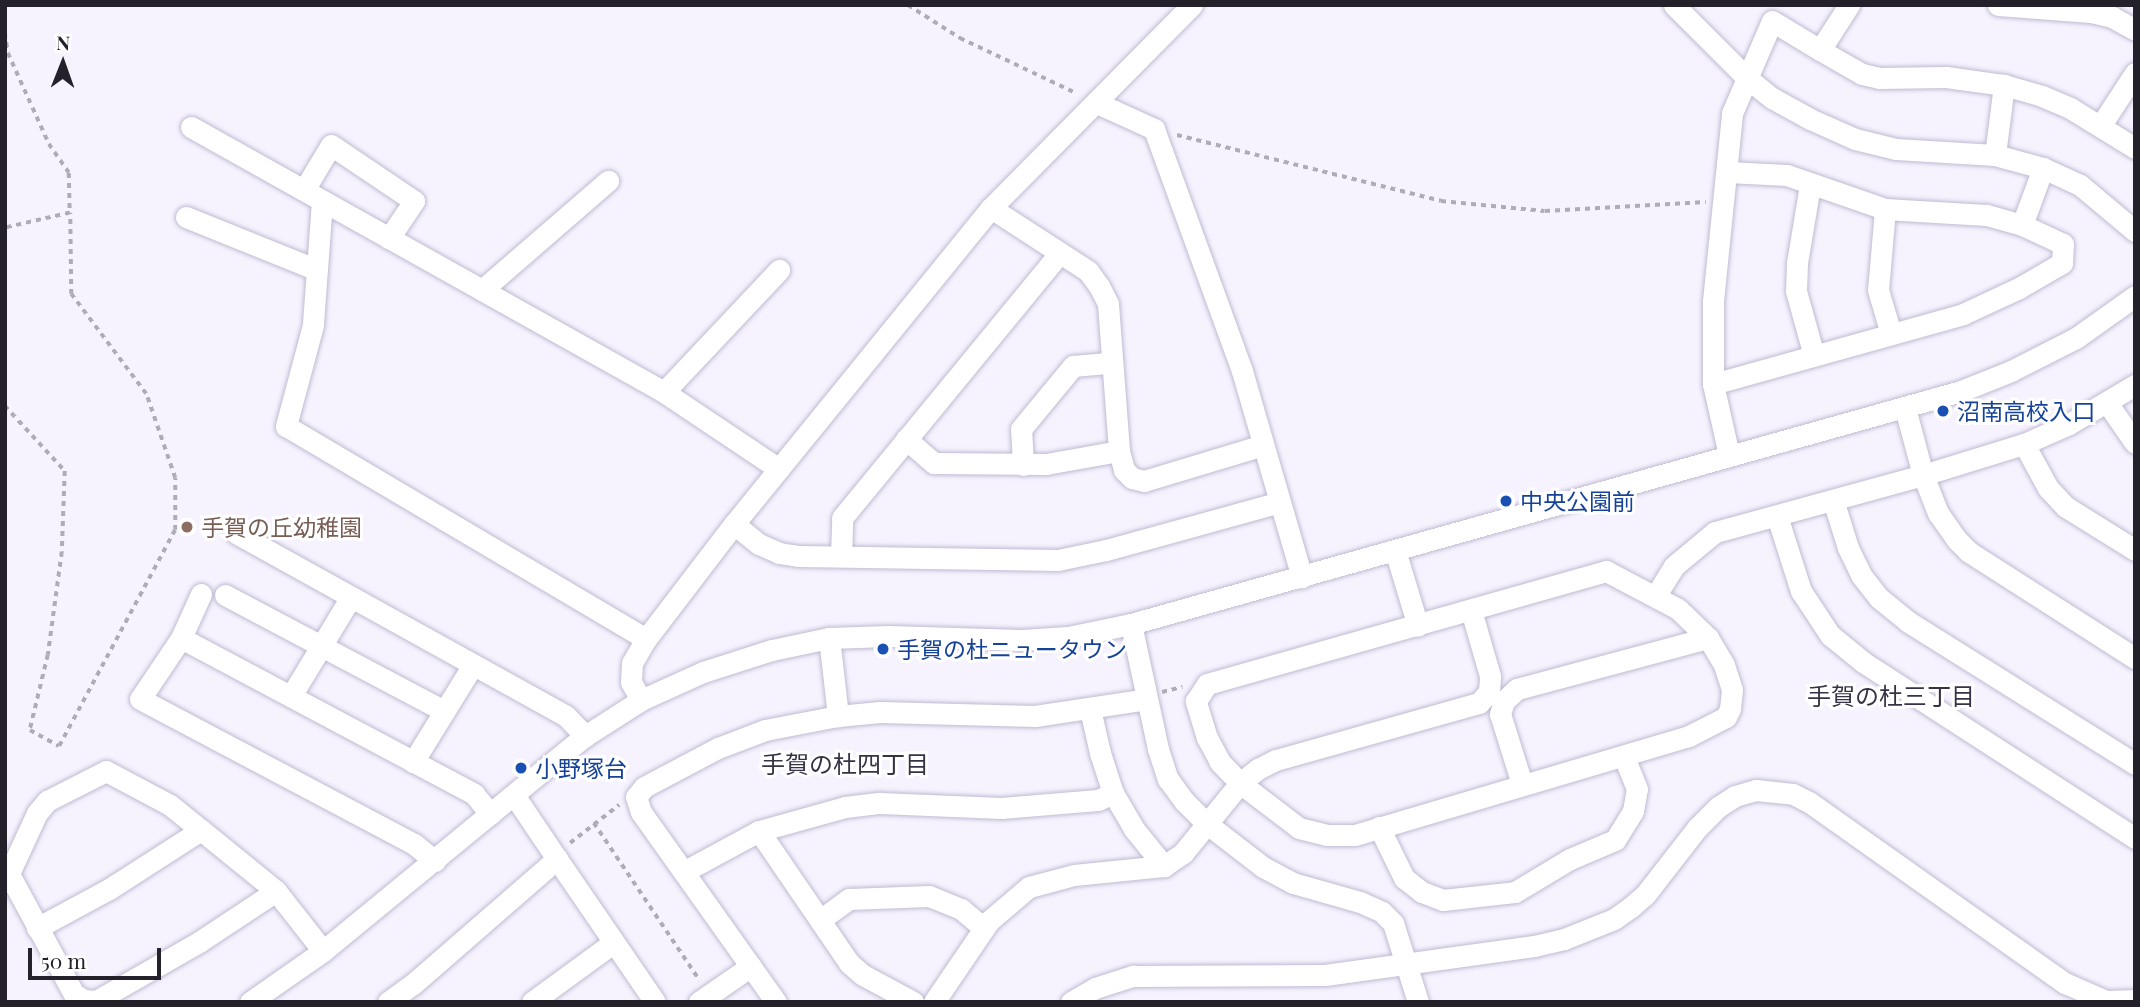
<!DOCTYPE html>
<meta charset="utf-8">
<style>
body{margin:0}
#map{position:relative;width:2140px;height:1007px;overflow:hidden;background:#f6f3fe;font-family:"Playfair Display","Noto Sans JP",serif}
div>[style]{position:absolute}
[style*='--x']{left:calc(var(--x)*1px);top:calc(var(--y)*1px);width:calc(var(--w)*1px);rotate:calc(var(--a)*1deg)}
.path>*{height:3.5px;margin-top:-1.75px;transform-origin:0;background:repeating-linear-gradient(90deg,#afacb7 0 5px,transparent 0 10px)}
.roads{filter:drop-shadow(0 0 2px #c0bad3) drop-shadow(0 0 2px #c0bad3)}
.minor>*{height:21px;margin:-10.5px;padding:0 10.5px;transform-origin:10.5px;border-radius:10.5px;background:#fff}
.dots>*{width:19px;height:19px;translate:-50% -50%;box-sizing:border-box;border:4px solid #fff;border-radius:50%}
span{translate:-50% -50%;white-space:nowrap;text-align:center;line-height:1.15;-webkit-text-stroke:6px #fff;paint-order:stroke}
.transit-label{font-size:23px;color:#164399}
.left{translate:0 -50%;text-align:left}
.education-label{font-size:23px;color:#785e54}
.neighbourhood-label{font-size:24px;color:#373246}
.frame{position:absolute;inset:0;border:7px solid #24212b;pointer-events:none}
.north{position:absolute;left:28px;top:28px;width:70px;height:70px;-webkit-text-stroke:5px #fff;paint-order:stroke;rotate:1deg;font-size:19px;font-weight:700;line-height:28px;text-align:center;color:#24212b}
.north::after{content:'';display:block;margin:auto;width:24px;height:32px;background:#24212b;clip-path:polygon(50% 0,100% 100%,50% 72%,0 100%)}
.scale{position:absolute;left:28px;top:948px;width:133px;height:32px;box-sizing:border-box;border:4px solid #24212b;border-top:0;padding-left:9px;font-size:21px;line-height:24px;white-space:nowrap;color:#24212b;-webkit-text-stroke:5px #fff;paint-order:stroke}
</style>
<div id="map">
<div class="path">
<i style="--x:908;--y:5;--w:62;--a:32.4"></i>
<i style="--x:960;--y:38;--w:128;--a:25.4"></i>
<i style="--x:5;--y:33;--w:20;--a:81"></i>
<i style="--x:8;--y:53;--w:100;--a:65.7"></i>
<i style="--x:49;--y:144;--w:35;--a:55"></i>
<i style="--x:69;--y:173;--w:40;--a:88.6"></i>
<i style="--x:70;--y:213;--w:67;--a:167"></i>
<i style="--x:1177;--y:135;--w:272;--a:14"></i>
<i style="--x:1441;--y:201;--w:104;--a:5.5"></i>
<i style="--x:1545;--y:211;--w:161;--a:-3.2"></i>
<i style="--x:5;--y:406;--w:88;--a:47.3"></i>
<i style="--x:65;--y:471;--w:81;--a:92.1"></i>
<i style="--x:62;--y:552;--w:104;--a:97.7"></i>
<i style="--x:48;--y:655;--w:77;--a:103.5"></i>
<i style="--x:30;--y:730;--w:33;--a:29"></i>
<i style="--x:59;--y:746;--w:245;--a:-61.8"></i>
<i style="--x:175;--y:530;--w:52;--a:-90"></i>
<i style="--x:175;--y:478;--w:89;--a:-109"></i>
<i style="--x:146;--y:394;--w:125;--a:-126.9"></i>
<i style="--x:71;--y:294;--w:81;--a:-90.7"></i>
<i style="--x:1162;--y:692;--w:21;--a:-14"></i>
<i style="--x:594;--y:823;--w:190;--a:56.1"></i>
<i style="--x:570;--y:843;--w:62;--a:-37.8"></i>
</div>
<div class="roads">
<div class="minor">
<i style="--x:1674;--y:5;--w:103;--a:45"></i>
<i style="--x:1747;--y:78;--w:32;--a:39"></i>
<i style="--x:1772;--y:98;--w:43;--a:28.9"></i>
<i style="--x:1810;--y:119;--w:49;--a:24"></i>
<i style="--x:1855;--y:139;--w:42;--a:13.7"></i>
<i style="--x:1896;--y:149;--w:99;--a:3.5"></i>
<i style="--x:1995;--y:155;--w:50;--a:15.2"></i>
<i style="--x:2043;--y:168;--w:41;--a:24.7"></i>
<i style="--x:2080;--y:185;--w:72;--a:39.9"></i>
<i style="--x:1998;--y:5;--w:93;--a:4.3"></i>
<i style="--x:2091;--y:12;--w:22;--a:13"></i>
<i style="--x:2112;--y:17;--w:26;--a:29"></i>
<i style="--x:1820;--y:50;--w:48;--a:29.7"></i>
<i style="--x:1862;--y:74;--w:17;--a:13"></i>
<i style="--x:1879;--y:78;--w:67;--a:-0.9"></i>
<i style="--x:1946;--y:77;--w:59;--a:7.9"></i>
<i style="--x:2004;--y:85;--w:40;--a:16"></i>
<i style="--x:2042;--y:96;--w:30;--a:23"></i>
<i style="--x:2070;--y:108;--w:76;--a:31.6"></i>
<i style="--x:1097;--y:103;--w:63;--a:24.5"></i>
<i style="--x:1154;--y:129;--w:258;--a:70"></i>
<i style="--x:1242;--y:371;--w:215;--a:73.8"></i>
<i style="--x:2101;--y:125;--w:62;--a:-56.8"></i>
<i style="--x:191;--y:127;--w:542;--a:29.26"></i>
<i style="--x:1995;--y:155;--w:71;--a:-82.7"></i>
<i style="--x:1810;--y:185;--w:79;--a:99.5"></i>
<i style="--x:1797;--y:263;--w:28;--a:92"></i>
<i style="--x:1796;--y:291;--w:67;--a:74.5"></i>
<i style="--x:304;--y:190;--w:52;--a:-59"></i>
<i style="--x:331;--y:145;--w:100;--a:34"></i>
<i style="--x:414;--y:201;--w:45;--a:124"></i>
<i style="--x:322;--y:201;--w:124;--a:94.2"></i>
<i style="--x:313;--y:325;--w:105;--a:105"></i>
<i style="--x:286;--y:426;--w:418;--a:30.6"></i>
<i style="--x:991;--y:208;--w:116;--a:33"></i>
<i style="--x:1088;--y:271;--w:19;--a:54"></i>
<i style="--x:1099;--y:286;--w:20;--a:63"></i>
<i style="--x:1108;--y:304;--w:147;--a:85.7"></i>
<i style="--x:1119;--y:451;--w:20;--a:75"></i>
<i style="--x:1124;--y:470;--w:11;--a:45"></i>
<i style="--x:1132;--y:478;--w:12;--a:14"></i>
<i style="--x:1144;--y:481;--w:124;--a:-16.8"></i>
<i style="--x:1885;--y:209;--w:81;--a:94.9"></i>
<i style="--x:1878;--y:290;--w:46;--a:73.5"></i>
<i style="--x:186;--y:217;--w:141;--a:22"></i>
<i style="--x:2022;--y:225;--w:61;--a:-69.8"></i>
<i style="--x:482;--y:290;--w:167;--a:-40.9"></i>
<i style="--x:1713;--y:384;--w:260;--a:-15.6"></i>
<i style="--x:1963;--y:314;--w:62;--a:-24.9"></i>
<i style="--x:2019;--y:288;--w:50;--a:-30.2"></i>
<i style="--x:2062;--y:263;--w:19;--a:-87"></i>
<i style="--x:2063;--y:244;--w:45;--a:-155.1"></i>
<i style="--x:2022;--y:225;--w:37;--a:-164"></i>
<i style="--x:1986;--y:215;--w:101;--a:-176.6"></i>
<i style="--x:1885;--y:209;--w:104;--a:-160.9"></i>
<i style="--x:1787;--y:175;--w:60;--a:-177.1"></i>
<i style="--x:2108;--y:404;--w:47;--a:55.3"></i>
<i style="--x:1905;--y:408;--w:69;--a:75"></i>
<i style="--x:1923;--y:475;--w:41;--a:68.5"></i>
<i style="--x:1938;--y:513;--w:33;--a:55"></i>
<i style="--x:1957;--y:540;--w:17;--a:45"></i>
<i style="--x:1969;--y:552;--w:197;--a:32.6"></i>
<i style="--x:906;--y:439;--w:37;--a:41"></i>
<i style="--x:934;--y:463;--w:112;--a:0.5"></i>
<i style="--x:1046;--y:464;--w:74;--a:-10.1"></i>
<i style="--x:2024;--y:444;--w:50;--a:61.4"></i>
<i style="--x:2048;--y:488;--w:26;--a:47"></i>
<i style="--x:2066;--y:507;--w:81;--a:31.9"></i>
<i style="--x:1729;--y:455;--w:73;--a:-102.7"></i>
<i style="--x:1713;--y:384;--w:83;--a:-90"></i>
<i style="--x:1713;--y:301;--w:189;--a:-84.2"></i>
<i style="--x:1732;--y:113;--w:100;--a:-66.5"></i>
<i style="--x:1772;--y:21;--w:56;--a:31.1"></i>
<i style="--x:1820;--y:50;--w:54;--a:-57.2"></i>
<i style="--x:1023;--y:465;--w:36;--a:-93"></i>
<i style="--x:1021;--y:429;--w:82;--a:-50.5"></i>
<i style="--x:1073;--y:366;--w:37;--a:-5"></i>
<i style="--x:779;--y:469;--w:138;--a:-146.2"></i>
<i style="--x:664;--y:392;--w:168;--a:-46.7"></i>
<i style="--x:1833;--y:500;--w:50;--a:72.6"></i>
<i style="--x:1848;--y:548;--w:30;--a:64"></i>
<i style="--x:1861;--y:575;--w:29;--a:52"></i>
<i style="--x:1879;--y:598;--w:36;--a:39"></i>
<i style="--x:1907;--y:621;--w:269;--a:32.1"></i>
<i style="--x:1777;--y:516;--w:79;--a:72.3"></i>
<i style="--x:1801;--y:591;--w:53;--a:56.6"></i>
<i style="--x:1830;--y:635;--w:43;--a:39.3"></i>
<i style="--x:1863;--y:662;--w:324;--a:32.9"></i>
<i style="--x:734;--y:524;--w:32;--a:39"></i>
<i style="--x:759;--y:544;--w:22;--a:24"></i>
<i style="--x:779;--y:553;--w:19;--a:9"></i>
<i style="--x:798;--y:556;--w:260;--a:0.9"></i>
<i style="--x:1058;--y:560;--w:49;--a:-11.8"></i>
<i style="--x:1106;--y:550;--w:180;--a:-15.4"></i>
<i style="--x:236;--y:533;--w:377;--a:29"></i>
<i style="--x:566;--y:716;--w:28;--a:46"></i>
<i style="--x:1395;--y:550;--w:79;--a:73.2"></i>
<i style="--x:841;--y:556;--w:38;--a:-88"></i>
<i style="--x:842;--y:518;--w:343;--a:-50.6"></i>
<i style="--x:1606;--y:571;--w:81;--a:27.8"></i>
<i style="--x:1678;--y:609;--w:42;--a:44"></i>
<i style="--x:1708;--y:638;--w:31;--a:59"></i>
<i style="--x:1724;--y:665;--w:26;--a:72"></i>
<i style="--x:1732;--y:690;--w:19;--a:96"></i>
<i style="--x:1730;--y:709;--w:9;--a:117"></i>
<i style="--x:1726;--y:717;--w:42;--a:152.8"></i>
<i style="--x:1689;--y:736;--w:348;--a:163.5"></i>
<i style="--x:1355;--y:835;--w:28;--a:180"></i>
<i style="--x:1327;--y:835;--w:29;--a:-166"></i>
<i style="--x:1299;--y:828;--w:74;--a:-142.7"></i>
<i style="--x:1240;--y:783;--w:29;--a:-134"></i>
<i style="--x:1220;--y:762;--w:27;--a:-118"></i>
<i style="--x:1207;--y:738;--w:39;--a:-107"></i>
<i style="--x:1196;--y:701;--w:20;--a:-57"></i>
<i style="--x:1207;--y:684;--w:415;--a:-15.8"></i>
<i style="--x:201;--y:594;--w:48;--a:114.4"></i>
<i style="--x:181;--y:638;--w:73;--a:123.9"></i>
<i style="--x:140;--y:699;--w:310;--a:27.9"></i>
<i style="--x:414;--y:844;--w:27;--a:39"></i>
<i style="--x:225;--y:595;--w:248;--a:27.9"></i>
<i style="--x:1656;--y:595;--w:34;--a:-58"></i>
<i style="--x:1674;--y:566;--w:53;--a:-39.7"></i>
<i style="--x:1715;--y:532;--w:216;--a:-15.3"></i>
<i style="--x:1923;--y:475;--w:106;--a:-17.1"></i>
<i style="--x:2024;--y:444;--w:49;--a:-24"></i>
<i style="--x:2069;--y:424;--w:77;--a:-30.6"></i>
<i style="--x:1131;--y:624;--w:128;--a:77.8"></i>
<i style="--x:1158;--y:749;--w:32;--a:72"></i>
<i style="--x:1168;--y:779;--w:27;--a:54"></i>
<i style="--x:1184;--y:801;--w:31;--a:45"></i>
<i style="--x:1206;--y:823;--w:72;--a:37.7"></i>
<i style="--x:1263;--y:867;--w:34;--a:28"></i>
<i style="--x:1293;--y:883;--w:70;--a:15.8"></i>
<i style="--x:1360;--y:902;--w:24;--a:24"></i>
<i style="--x:1382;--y:912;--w:16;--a:45"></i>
<i style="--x:1393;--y:923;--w:83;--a:72.4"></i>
<i style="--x:181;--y:638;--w:332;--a:28"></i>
<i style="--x:474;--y:794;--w:26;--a:51"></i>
<i style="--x:829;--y:638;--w:79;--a:83.4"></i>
<i style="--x:291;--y:696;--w:116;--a:-58.8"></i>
<i style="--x:641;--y:700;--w:21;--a:-119"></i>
<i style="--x:631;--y:682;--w:19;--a:-87"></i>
<i style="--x:632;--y:663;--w:28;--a:-60"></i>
<i style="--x:646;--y:639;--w:145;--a:-52.6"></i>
<i style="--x:734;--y:524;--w:407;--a:-50.9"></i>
<i style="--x:991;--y:208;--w:286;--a:-45.3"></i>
<i style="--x:1090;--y:709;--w:45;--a:77.2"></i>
<i style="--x:1100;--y:753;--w:42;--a:72"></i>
<i style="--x:1113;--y:793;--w:42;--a:59.7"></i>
<i style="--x:1134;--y:829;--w:48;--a:51"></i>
<i style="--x:413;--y:762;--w:114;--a:-58.3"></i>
<i style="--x:1522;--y:784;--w:73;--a:-107.4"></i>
<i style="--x:1500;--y:714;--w:14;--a:-73"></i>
<i style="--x:1504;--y:701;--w:18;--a:-43"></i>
<i style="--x:1517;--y:689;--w:198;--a:-15"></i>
<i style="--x:514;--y:795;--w:77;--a:56.1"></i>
<i style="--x:1379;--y:827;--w:57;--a:63.9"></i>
<i style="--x:1404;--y:878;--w:23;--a:38"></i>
<i style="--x:1422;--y:892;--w:22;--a:21"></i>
<i style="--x:1443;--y:900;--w:72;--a:-6.3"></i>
<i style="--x:1515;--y:892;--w:64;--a:-31"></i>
<i style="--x:1570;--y:859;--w:49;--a:-22.9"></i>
<i style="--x:1615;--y:840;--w:34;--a:-58"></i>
<i style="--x:1633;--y:811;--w:22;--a:-80"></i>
<i style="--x:1637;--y:789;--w:35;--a:-112"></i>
<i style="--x:201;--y:830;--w:97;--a:39.1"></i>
<i style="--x:276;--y:891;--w:76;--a:51.9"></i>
<i style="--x:759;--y:831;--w:160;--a:55.7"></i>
<i style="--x:849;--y:963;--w:18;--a:41"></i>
<i style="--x:863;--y:975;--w:57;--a:28.4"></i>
<i style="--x:685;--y:871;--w:84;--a:-28.4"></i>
<i style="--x:759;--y:831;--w:89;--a:-15.6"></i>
<i style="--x:845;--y:807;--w:35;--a:-7"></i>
<i style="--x:880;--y:803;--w:121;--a:2.4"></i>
<i style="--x:1001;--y:808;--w:97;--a:-4.7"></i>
<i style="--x:1098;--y:800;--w:17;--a:-25"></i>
<i style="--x:9;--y:874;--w:136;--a:61.6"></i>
<i style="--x:74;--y:994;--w:12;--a:31"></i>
<i style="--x:84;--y:1000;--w:12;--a:5"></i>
<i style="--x:96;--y:1001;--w:119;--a:-29.8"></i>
<i style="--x:199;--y:942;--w:92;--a:-33.5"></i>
<i style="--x:5;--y:882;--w:76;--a:-65.1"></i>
<i style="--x:37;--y:813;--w:16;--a:-50"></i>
<i style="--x:47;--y:801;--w:66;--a:-27"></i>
<i style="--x:106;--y:771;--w:72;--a:28"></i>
<i style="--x:170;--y:805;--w:40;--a:39"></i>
<i style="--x:201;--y:830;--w:109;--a:147.3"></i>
<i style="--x:109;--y:889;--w:82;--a:151.6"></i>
<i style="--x:820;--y:920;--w:36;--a:-36"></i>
<i style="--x:849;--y:899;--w:80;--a:-2.1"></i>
<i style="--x:929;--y:896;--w:35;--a:22"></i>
<i style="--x:961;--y:909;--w:30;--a:40"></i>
<i style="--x:250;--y:1002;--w:89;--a:-34.9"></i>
<i style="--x:323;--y:951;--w:339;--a:-39.4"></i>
<i style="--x:585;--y:736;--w:67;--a:-32.7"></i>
<i style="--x:641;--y:700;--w:68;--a:-24.3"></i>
<i style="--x:703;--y:672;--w:72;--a:-17.7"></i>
<i style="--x:772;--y:650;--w:58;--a:-11.9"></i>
<i style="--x:829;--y:638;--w:59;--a:-1.9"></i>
<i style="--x:888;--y:636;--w:134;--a:1.7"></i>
<i style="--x:1022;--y:640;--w:46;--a:-3.7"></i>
<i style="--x:1068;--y:637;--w:64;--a:-11.7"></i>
<i style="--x:1131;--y:624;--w:862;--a:-15.68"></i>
<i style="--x:1961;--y:391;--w:54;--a:-21.8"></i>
<i style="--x:2011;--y:371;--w:73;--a:-26.9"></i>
<i style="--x:2076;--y:338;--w:72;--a:-35.4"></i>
<i style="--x:388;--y:1002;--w:31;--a:-36"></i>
<i style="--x:413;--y:984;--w:191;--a:-41"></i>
<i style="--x:557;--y:859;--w:173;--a:55.6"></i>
<i style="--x:532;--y:1002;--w:100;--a:-36.1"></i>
<i style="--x:699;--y:1002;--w:63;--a:-34.7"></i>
<i style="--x:776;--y:1002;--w:233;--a:-125.4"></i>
<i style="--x:641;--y:812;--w:16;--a:-108"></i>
<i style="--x:636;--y:797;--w:13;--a:-51"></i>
<i style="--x:644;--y:787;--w:84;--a:-27.8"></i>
<i style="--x:718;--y:748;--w:50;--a:-21"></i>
<i style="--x:765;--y:730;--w:74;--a:-10.9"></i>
<i style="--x:838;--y:716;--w:42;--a:-5.4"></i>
<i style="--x:880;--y:712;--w:155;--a:1.5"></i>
<i style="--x:1035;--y:716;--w:113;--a:-8.6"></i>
<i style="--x:934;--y:1002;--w:98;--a:-55.8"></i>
<i style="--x:989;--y:921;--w:52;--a:-40.4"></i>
<i style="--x:1029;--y:887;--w:47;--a:-14.9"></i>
<i style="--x:1074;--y:875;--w:90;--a:-5.7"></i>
<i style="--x:1164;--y:866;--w:23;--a:-34"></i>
<i style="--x:1183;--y:853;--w:90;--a:-50.8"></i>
<i style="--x:1240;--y:783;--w:23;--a:-38"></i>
<i style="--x:1258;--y:769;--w:20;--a:-27"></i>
<i style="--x:1276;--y:760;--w:211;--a:-15.7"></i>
<i style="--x:1479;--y:703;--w:15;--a:-48"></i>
<i style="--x:1489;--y:692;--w:16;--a:-86"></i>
<i style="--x:1490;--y:676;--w:69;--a:-106.1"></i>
<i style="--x:1071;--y:1002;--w:28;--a:-30"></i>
<i style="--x:1095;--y:988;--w:40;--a:-18"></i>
<i style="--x:1133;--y:976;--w:192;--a:-0.3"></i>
<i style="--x:1325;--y:975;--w:211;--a:-7.9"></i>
<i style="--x:1534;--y:946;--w:31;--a:-13"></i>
<i style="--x:1564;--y:939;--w:54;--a:-21.8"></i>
<i style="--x:1614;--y:919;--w:21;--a:-35"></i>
<i style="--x:1631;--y:907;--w:18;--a:-41"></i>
<i style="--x:1645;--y:895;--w:85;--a:-52.2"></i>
<i style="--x:1697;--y:828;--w:30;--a:-45"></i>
<i style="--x:1718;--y:807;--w:20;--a:-33"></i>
<i style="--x:1735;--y:796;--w:22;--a:-16"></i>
<i style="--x:1756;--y:790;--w:37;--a:6"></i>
<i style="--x:1793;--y:794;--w:18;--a:27"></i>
<i style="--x:1809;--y:802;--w:314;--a:35.3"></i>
<i style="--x:2065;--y:983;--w:45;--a:23.7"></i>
<i style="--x:2106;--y:1001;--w:29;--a:-2"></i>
</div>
</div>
<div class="dots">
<i style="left:1943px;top:411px;background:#1a4fb4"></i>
<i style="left:1506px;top:501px;background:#1a4fb4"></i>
<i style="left:187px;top:527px;background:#8d6e63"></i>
<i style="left:883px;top:649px;background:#1a4fb4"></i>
<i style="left:521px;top:768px;background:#1a4fb4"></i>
</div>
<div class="transit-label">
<span class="left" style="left:1957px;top:411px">沼南高校入口</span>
<span class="left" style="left:1520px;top:501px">中央公園前</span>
<span class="left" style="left:897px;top:649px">手賀の杜ニュータウン</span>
<span class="left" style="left:535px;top:768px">小野塚台</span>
</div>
<div class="education-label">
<span class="left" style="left:201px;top:527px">手賀の丘幼稚園</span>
</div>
<div class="neighbourhood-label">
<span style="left:1891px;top:696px">手賀の杜三丁目</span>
<span style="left:845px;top:764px">手賀の杜四丁目</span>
</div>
<div class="frame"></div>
<div class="north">N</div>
<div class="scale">50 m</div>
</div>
